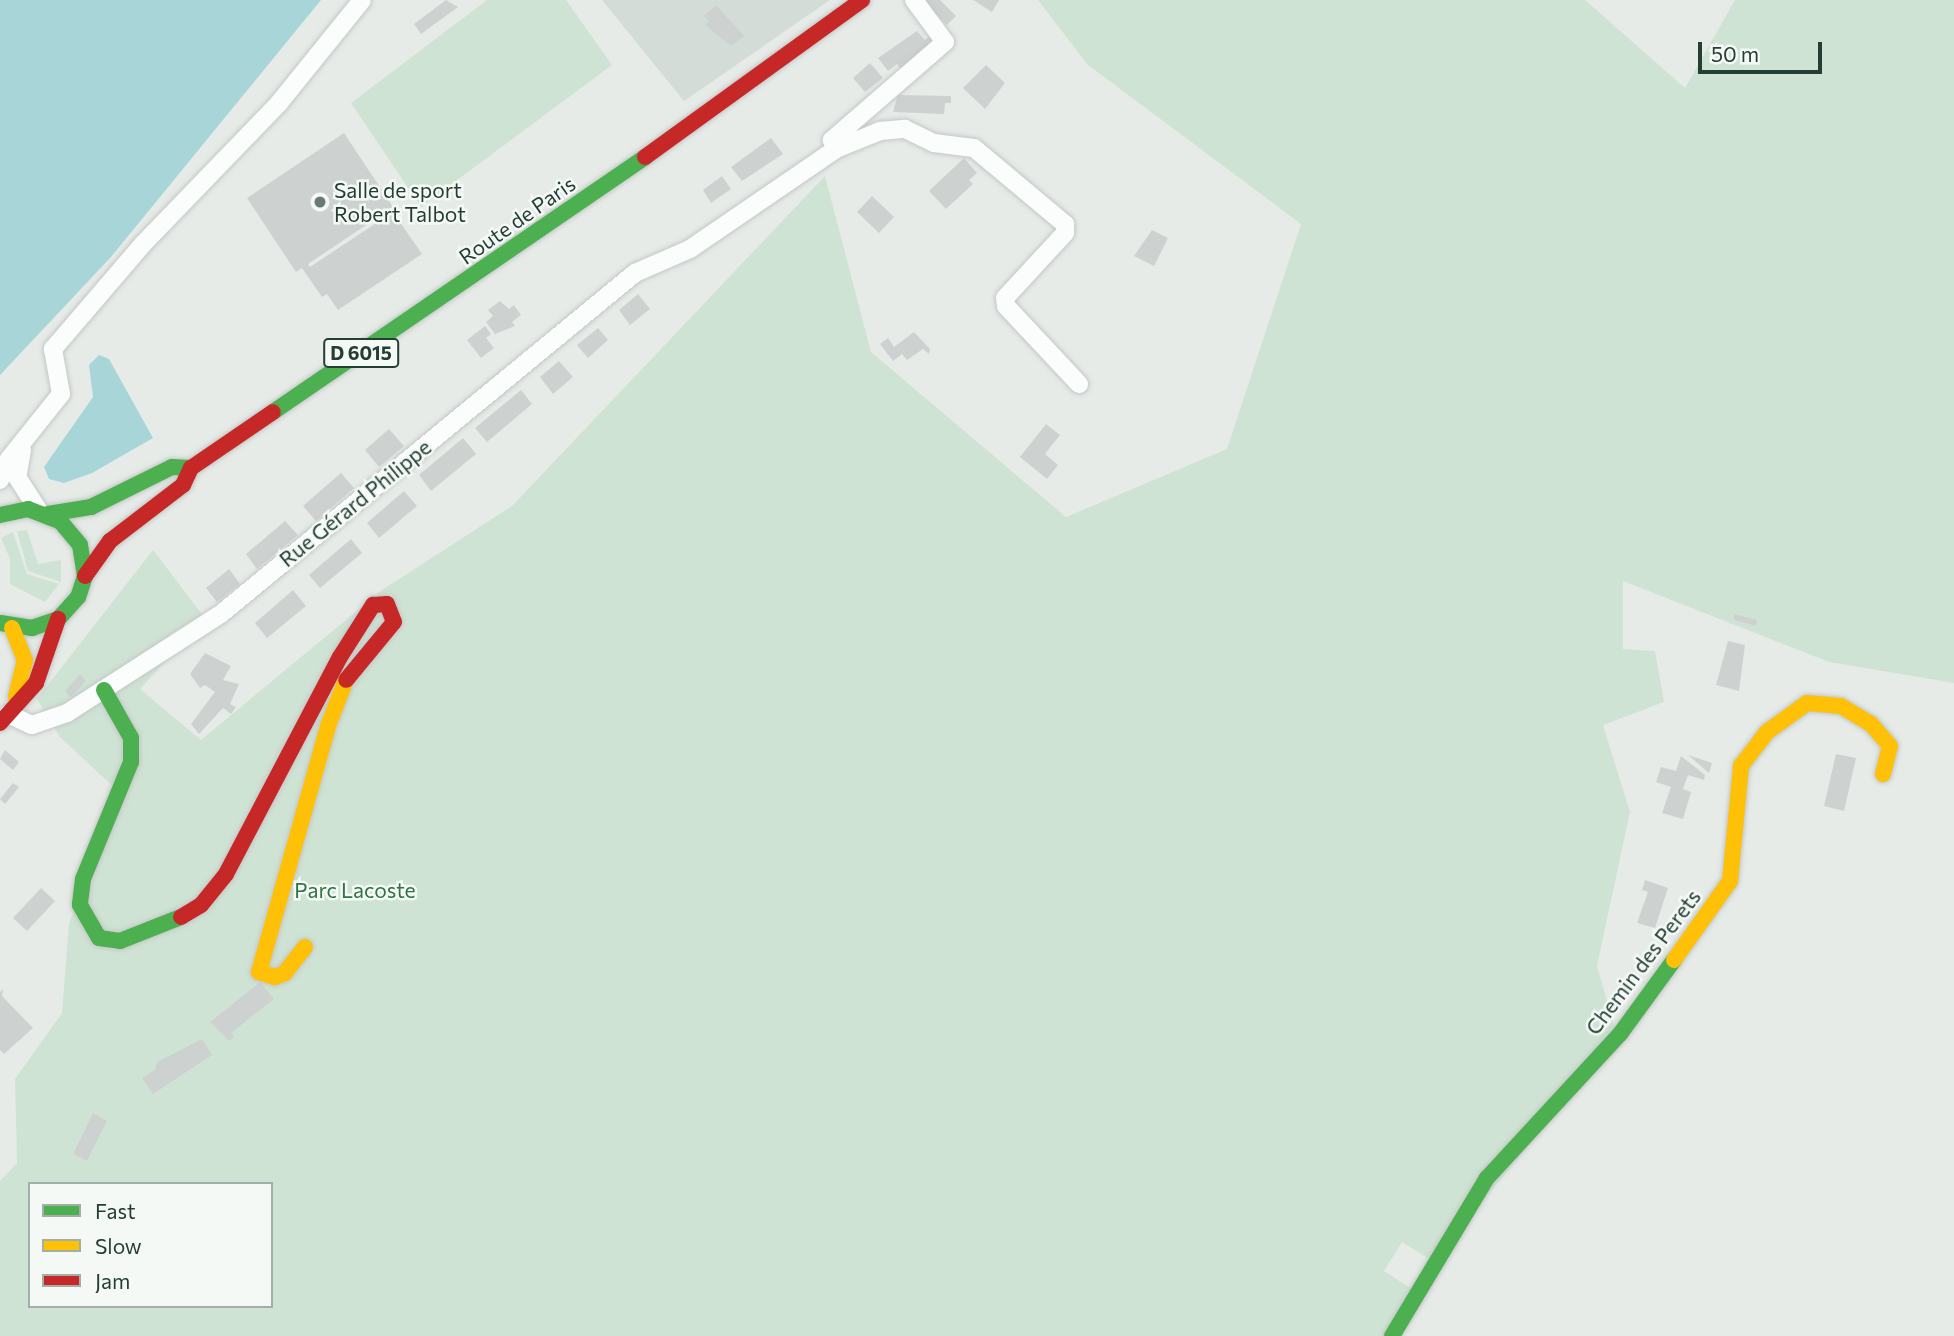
<!DOCTYPE html>
<meta charset="utf-8">
<style>
body{margin:0}
#map{position:relative;width:1954px;height:1336px;overflow:hidden;background:#e6ebe8;font-family:Commissioner,sans-serif}
div>[style]{position:absolute}
[style*='--x']{left:calc(var(--x)*1px);top:calc(var(--y)*1px);width:calc(var(--w)*1px);rotate:calc(var(--a)*1deg)}
.built>*{inset:0;background:#d4dcd8}
.green>*{inset:0;background:#cfe3d4}
.water>*{inset:0;background:#a8d5d7}
.building>*{inset:0;background:#cdd2d0}
.roads{filter:drop-shadow(0 0 2px #c3c8c5) drop-shadow(0 0 2px #c3c8c5)}
.street>*{height:18px;margin:-9px;padding:0 9px;transform-origin:9px;border-radius:9px;background:#fbfcfc}
.fast>*{height:16px;margin:-8px;padding:0 8px;transform-origin:8px;border-radius:8px;background:#4caf50}
.slow>*{height:16px;margin:-8px;padding:0 8px;transform-origin:8px;border-radius:8px;background:#ffc107}
.jam>*{height:16px;margin:-8px;padding:0 8px;transform-origin:8px;border-radius:8px;background:#c62828}
.dots>*{width:19px;height:19px;translate:-50% -50%;box-sizing:border-box;border:4px solid #f4f9f6;border-radius:50%}
span{translate:-50% -50%;white-space:nowrap;text-align:center;line-height:1.15;-webkit-text-stroke:5px #f4f9f6;paint-order:stroke}
.shield-label span{padding:2px 5px;background:#f4f9f6;border:2px solid;border-radius:5px;-webkit-text-stroke-width:0}
.shield-label{font-size:19px;color:#243e35;font-weight:700}
.poi-label{font-size:21px;color:#243e35}
.left{translate:0 -50%;text-align:left}
.street-label{font-size:21px;color:#243e35}
.park-label{font-size:21px;color:#2f7443}
.legend{position:absolute;left:28px;top:1182px;width:245px;height:126px;box-sizing:border-box;background:#f4f9f6;border:2px solid #a1aea9;margin:0;padding:9px 12px;list-style:none;font-size:21px;color:#243e35}
.legend li{display:flex;align-items:center;gap:14px;height:35px}
.legend b{width:35px;border:2px solid #a1aea9}
.scale{position:absolute;left:1698px;top:42px;width:124px;height:32px;box-sizing:border-box;border:4px solid #243e35;border-top:0;padding-left:9px;font-size:21px;line-height:24px;white-space:nowrap;color:#243e35;-webkit-text-stroke:5px #f4f9f6;paint-order:stroke}
</style>
<div id="map">
<div class="built">
<i style="clip-path:polygon(602px 0,830px 0,684px 101px)"></i>
</div>
<div class="green">
<i style="clip-path:polygon(487px 0,566px 0,612px 65px,421px 207px,351px 103px)"></i>
<i style="clip-path:polygon(evenodd,1038px 0,1585px 0,1685px 88px,1735px 0,1954px 0,1954px 683px,1829px 662px,1623px 581px,1623px 649px,1655px 651px,1664px 702px,1603px 725px,1630px 812px,1597px 966px,1618px 1039px,1432px 1261px,1402px 1242px,1384px 1271px,1415px 1291px,1386px 1336px,0 1336px,0 1181px,17px 1163px,15px 1079px,62px 1013px,69px 923px,121px 794px,60px 737px,37px 699px,153px 550px,205px 618px,140px 689px,201px 740px,382px 590px,512px 506px,825px 176px,871px 352px,1066px 517px,1227px 449px,1301px 224px,1088px 65px,1038px 0,30px 1184px,271px 1184px,271px 1306px,30px 1306px,30px 1184px)"></i>
<i style="clip-path:polygon(27px 530px,38px 564px,61px 560px,61px 582px,28px 571px,17px 531px)"></i>
<i style="clip-path:polygon(13px 532px,27px 574px,59px 584px,45px 602px,10px 584px,10px 559px,1px 538px)"></i>
</div>
<div class="water">
<i style="clip-path:polygon(0 0,321px 0,111px 257px,0 375px)"></i>
<i style="clip-path:polygon(99px 355px,109px 359px,153px 438px,92px 473px,64px 483px,49px 479px,44px 467px,93px 397px,89px 365px)"></i>
</div>
<div class="building">
<i style="clip-path:polygon(446px 0,458px 7px,421px 34px,414px 24px)"></i>
<i style="clip-path:polygon(921px 0,940px 0,956px 16px,947px 25px)"></i>
<i style="clip-path:polygon(973px 0,999px 0,992px 12px)"></i>
<i style="clip-path:polygon(716px 5px,744px 36px,731px 46px,705px 25px,709px 21px,704px 16px)"></i>
<i style="clip-path:polygon(917px 31px,925px 40px,931px 36px,936px 46px,902px 71px,897px 64px,888px 71px,878px 58px)"></i>
<i style="clip-path:polygon(870px 63px,883px 78px,865px 92px,853px 78px)"></i>
<i style="clip-path:polygon(986px 65px,1005px 83px,985px 109px,963px 88px)"></i>
<i style="clip-path:polygon(898px 95px,951px 96px,951px 103px,945px 103px,944px 114px,893px 112px)"></i>
<i style="clip-path:polygon(344px 133px,393px 207px,308px 264px,310px 267px,393px 212px,422px 254px,338px 310px,327px 294px,322px 297px,302px 268px,296px 272px,247px 198px)"></i>
<i style="clip-path:polygon(771px 138px,783px 154px,742px 181px,731px 167px)"></i>
<i style="clip-path:polygon(964px 158px,977px 173px,969px 180px,973px 184px,946px 209px,929px 191px)"></i>
<i style="clip-path:polygon(722px 176px,731px 189px,711px 203px,703px 190px)"></i>
<i style="clip-path:polygon(872px 196px,894px 217px,879px 233px,857px 212px)"></i>
<i style="clip-path:polygon(1152px 230px,1168px 238px,1154px 266px,1134px 256px)"></i>
<i style="clip-path:polygon(638px 294px,650px 309px,630px 325px,619px 310px)"></i>
<i style="clip-path:polygon(500px 301px,509px 309px,514px 305px,521px 315px,512px 322px,515px 326px,495px 334px,486px 322px,493px 316px,488px 310px)"></i>
<i style="clip-path:polygon(485px 326px,491px 334px,486px 338px,494px 348px,481px 358px,467px 340px)"></i>
<i style="clip-path:polygon(598px 328px,608px 340px,588px 358px,577px 345px)"></i>
<i style="clip-path:polygon(914px 332px,930px 349px,929px 354px,923px 349px,907px 360px,902px 354px,893px 361px,880px 344px,888px 338px,894px 347px)"></i>
<i style="clip-path:polygon(559px 361px,573px 377px,553px 394px,540px 377px)"></i>
<i style="clip-path:polygon(521px 390px,532px 404px,487px 442px,475px 428px)"></i>
<i style="clip-path:polygon(1046px 424px,1060px 435px,1045px 454px,1058px 465px,1047px 479px,1020px 457px)"></i>
<i style="clip-path:polygon(389px 429px,404px 446px,379px 467px,365px 450px)"></i>
<i style="clip-path:polygon(463px 438px,476px 454px,431px 491px,419px 475px)"></i>
<i style="clip-path:polygon(341px 473px,354px 488px,316px 521px,303px 506px)"></i>
<i style="clip-path:polygon(404px 491px,417px 506px,379px 538px,367px 523px)"></i>
<i style="clip-path:polygon(285px 521px,298px 535px,257px 569px,246px 554px)"></i>
<i style="clip-path:polygon(351px 539px,362px 553px,320px 588px,309px 575px)"></i>
<i style="clip-path:polygon(229px 569px,240px 584px,217px 602px,206px 588px)"></i>
<i style="clip-path:polygon(293px 590px,306px 606px,267px 638px,255px 623px)"></i>
<i style="clip-path:polygon(1734px 614px,1757px 620px,1756px 626px,1734px 620px)"></i>
<i style="clip-path:polygon(1728px 641px,1745px 645px,1739px 691px,1716px 685px)"></i>
<i style="clip-path:polygon(205px 653px,231px 666px,223px 680px,239px 684px,230px 704px,236px 707px,231px 714px,223px 708px,199px 734px,191px 724px,215px 692px,205px 685px,200px 688px,190px 674px)"></i>
<i style="clip-path:polygon(80px 674px,86px 681px,71px 697px,65px 691px)"></i>
<i style="clip-path:polygon(5px 750px,19px 762px,13px 770px,0 759px)"></i>
<i style="clip-path:polygon(1836px 754px,1856px 758px,1844px 811px,1824px 806px)"></i>
<i style="clip-path:polygon(1688px 755px,1712px 763px,1709px 773px)"></i>
<i style="clip-path:polygon(1681px 756px,1705px 775px,1704px 780px,1688px 775px,1683px 789px,1691px 792px,1683px 819px,1662px 813px,1671px 787px,1656px 782px,1661px 767px,1676px 771px)"></i>
<i style="clip-path:polygon(13px 783px,19px 787px,5px 804px,0 799px)"></i>
<i style="clip-path:polygon(1645px 880px,1668px 888px,1655px 928px,1637px 923px,1648px 892px,1642px 890px)"></i>
<i style="clip-path:polygon(41px 888px,55px 901px,27px 931px,13px 918px)"></i>
<i style="clip-path:polygon(260px 982px,274px 999px,231px 1033px,234px 1037px,229px 1041px,210px 1022px)"></i>
<i style="clip-path:polygon(3px 989px,2px 996px,33px 1028px,4px 1054px,0 1050px,0 992px)"></i>
<i style="clip-path:polygon(202px 1039px,212px 1055px,153px 1094px,142px 1078px,155px 1070px,157px 1062px)"></i>
<i style="clip-path:polygon(93px 1113px,107px 1121px,87px 1161px,73px 1154px)"></i>
</div>
<div class="roads">
<div class="street">
<i style="--x:914;--y:0;--w:52;--a:53.6"></i>
<i style="--x:945;--y:42;--w:150;--a:139.1"></i>
<i style="--x:832;--y:140;--w:10;--a:66"></i>
<i style="--x:836;--y:149;--w:48;--a:-22.2"></i>
<i style="--x:880;--y:131;--w:25;--a:-5"></i>
<i style="--x:905;--y:129;--w:32;--a:26"></i>
<i style="--x:934;--y:143;--w:40;--a:7.1"></i>
<i style="--x:974;--y:148;--w:119;--a:39.9"></i>
<i style="--x:1065;--y:224;--w:9;--a:90"></i>
<i style="--x:1065;--y:233;--w:88;--a:132.7"></i>
<i style="--x:1005;--y:298;--w:8;--a:83"></i>
<i style="--x:1006;--y:306;--w:107;--a:46.9"></i>
<i style="--x:22;--y:450;--w:27;--a:100"></i>
<i style="--x:17;--y:477;--w:40;--a:57.1"></i>
<i style="--x:0;--y:480;--w:23;--a:-67"></i>
<i style="--x:9;--y:459;--w:83;--a:-51.3"></i>
<i style="--x:61;--y:394;--w:46;--a:-100.1"></i>
<i style="--x:53;--y:349;--w:138;--a:-49.4"></i>
<i style="--x:143;--y:244;--w:196;--a:-46"></i>
<i style="--x:279;--y:103;--w:132;--a:-51.1"></i>
<i style="--x:8;--y:714;--w:26;--a:25"></i>
<i style="--x:32;--y:725;--w:37;--a:-19"></i>
<i style="--x:67;--y:713;--w:184;--a:-32.8"></i>
<i style="--x:222;--y:613;--w:535;--a:-39.46"></i>
<i style="--x:635;--y:273;--w:60;--a:-23.6"></i>
<i style="--x:690;--y:249;--w:177;--a:-34.4"></i>
</div>
<div class="fast">
<i style="--x:273;--y:412;--w:451;--a:-34.4"></i>
<i style="--x:48;--y:514;--w:44;--a:-9.2"></i>
<i style="--x:91;--y:507;--w:90;--a:-26.3"></i>
<i style="--x:172;--y:467;--w:19;--a:3"></i>
<i style="--x:0;--y:515;--w:29;--a:-12"></i>
<i style="--x:28;--y:509;--w:34;--a:21"></i>
<i style="--x:60;--y:521;--w:31;--a:50"></i>
<i style="--x:80;--y:545;--w:31;--a:81"></i>
<i style="--x:85;--y:576;--w:22;--a:108"></i>
<i style="--x:78;--y:597;--w:30;--a:132"></i>
<i style="--x:58;--y:619;--w:28;--a:161"></i>
<i style="--x:32;--y:628;--w:32;--a:-171"></i>
<i style="--x:104;--y:690;--w:55;--a:60.6"></i>
<i style="--x:131;--y:738;--w:24;--a:90"></i>
<i style="--x:131;--y:762;--w:126;--a:112.3"></i>
<i style="--x:83;--y:879;--w:26;--a:97"></i>
<i style="--x:80;--y:905;--w:38;--a:60"></i>
<i style="--x:99;--y:938;--w:21;--a:8"></i>
<i style="--x:120;--y:941;--w:66;--a:-21.5"></i>
<i style="--x:1392;--y:1336;--w:184;--a:-59"></i>
<i style="--x:1487;--y:1178;--w:196;--a:-47.3"></i>
<i style="--x:1620;--y:1034;--w:92;--a:-53.9"></i>
</div>
<div class="slow">
<i style="--x:12;--y:628;--w:35;--a:68"></i>
<i style="--x:25;--y:660;--w:38;--a:104"></i>
<i style="--x:305;--y:947;--w:33;--a:128"></i>
<i style="--x:285;--y:973;--w:11;--a:158"></i>
<i style="--x:275;--y:977;--w:17;--a:-163"></i>
<i style="--x:259;--y:972;--w:255;--a:-74.3"></i>
<i style="--x:328;--y:726;--w:49;--a:-68.6"></i>
<i style="--x:1674;--y:960;--w:97;--a:-54.7"></i>
<i style="--x:1730;--y:881;--w:116;--a:-84.5"></i>
<i style="--x:1741;--y:766;--w:43;--a:-52.6"></i>
<i style="--x:1767;--y:732;--w:49;--a:-35.9"></i>
<i style="--x:1807;--y:703;--w:34;--a:5"></i>
<i style="--x:1841;--y:706;--w:35;--a:31"></i>
<i style="--x:1871;--y:724;--w:29;--a:49"></i>
<i style="--x:1890;--y:746;--w:29;--a:104"></i>
</div>
<div class="jam">
<i style="--x:645;--y:157;--w:268;--a:-35.9"></i>
<i style="--x:85;--y:576;--w:43;--a:-54.5"></i>
<i style="--x:110;--y:541;--w:92;--a:-37.5"></i>
<i style="--x:183;--y:485;--w:19;--a:-65"></i>
<i style="--x:191;--y:468;--w:99;--a:-34.3"></i>
<i style="--x:0;--y:723;--w:54;--a:-48"></i>
<i style="--x:36;--y:683;--w:68;--a:-71"></i>
<i style="--x:181;--y:917;--w:23;--a:-31"></i>
<i style="--x:201;--y:905;--w:40;--a:-51"></i>
<i style="--x:226;--y:874;--w:245;--a:-62.3"></i>
<i style="--x:340;--y:657;--w:62;--a:-57.6"></i>
<i style="--x:373;--y:605;--w:14;--a:-4"></i>
<i style="--x:387;--y:604;--w:19;--a:69"></i>
<i style="--x:394;--y:622;--w:75;--a:129.6"></i>
</div>
</div>
<div class="dots">
<i style="left:320px;top:202px;background:#687b74"></i>
</div>
<div class="shield-label">
<span style="left:361px;top:353px">D 6015</span>
</div>
<div class="poi-label">
<span class="left" style="left:334px;top:202px">Salle de sport<br>Robert Talbot</span>
</div>
<div class="street-label">
<span style="left:517px;top:220px;rotate:-35deg">Route de Paris</span>
<span style="left:355px;top:503px;rotate:-39deg">Rue Gérard Philippe</span>
<span style="left:1643px;top:962px;rotate:-53deg">Chemin des Perets</span>
</div>
<div class="park-label">
<span style="left:355px;top:890px">Parc Lacoste</span>
</div>
<ul class="legend">
<li><b style="height:9px;background:#4caf50"></b>Fast</li>
<li><b style="height:9px;background:#ffc107"></b>Slow</li>
<li><b style="height:9px;background:#c62828"></b>Jam</li>
</ul>
<div class="scale">50 m</div>
</div>
